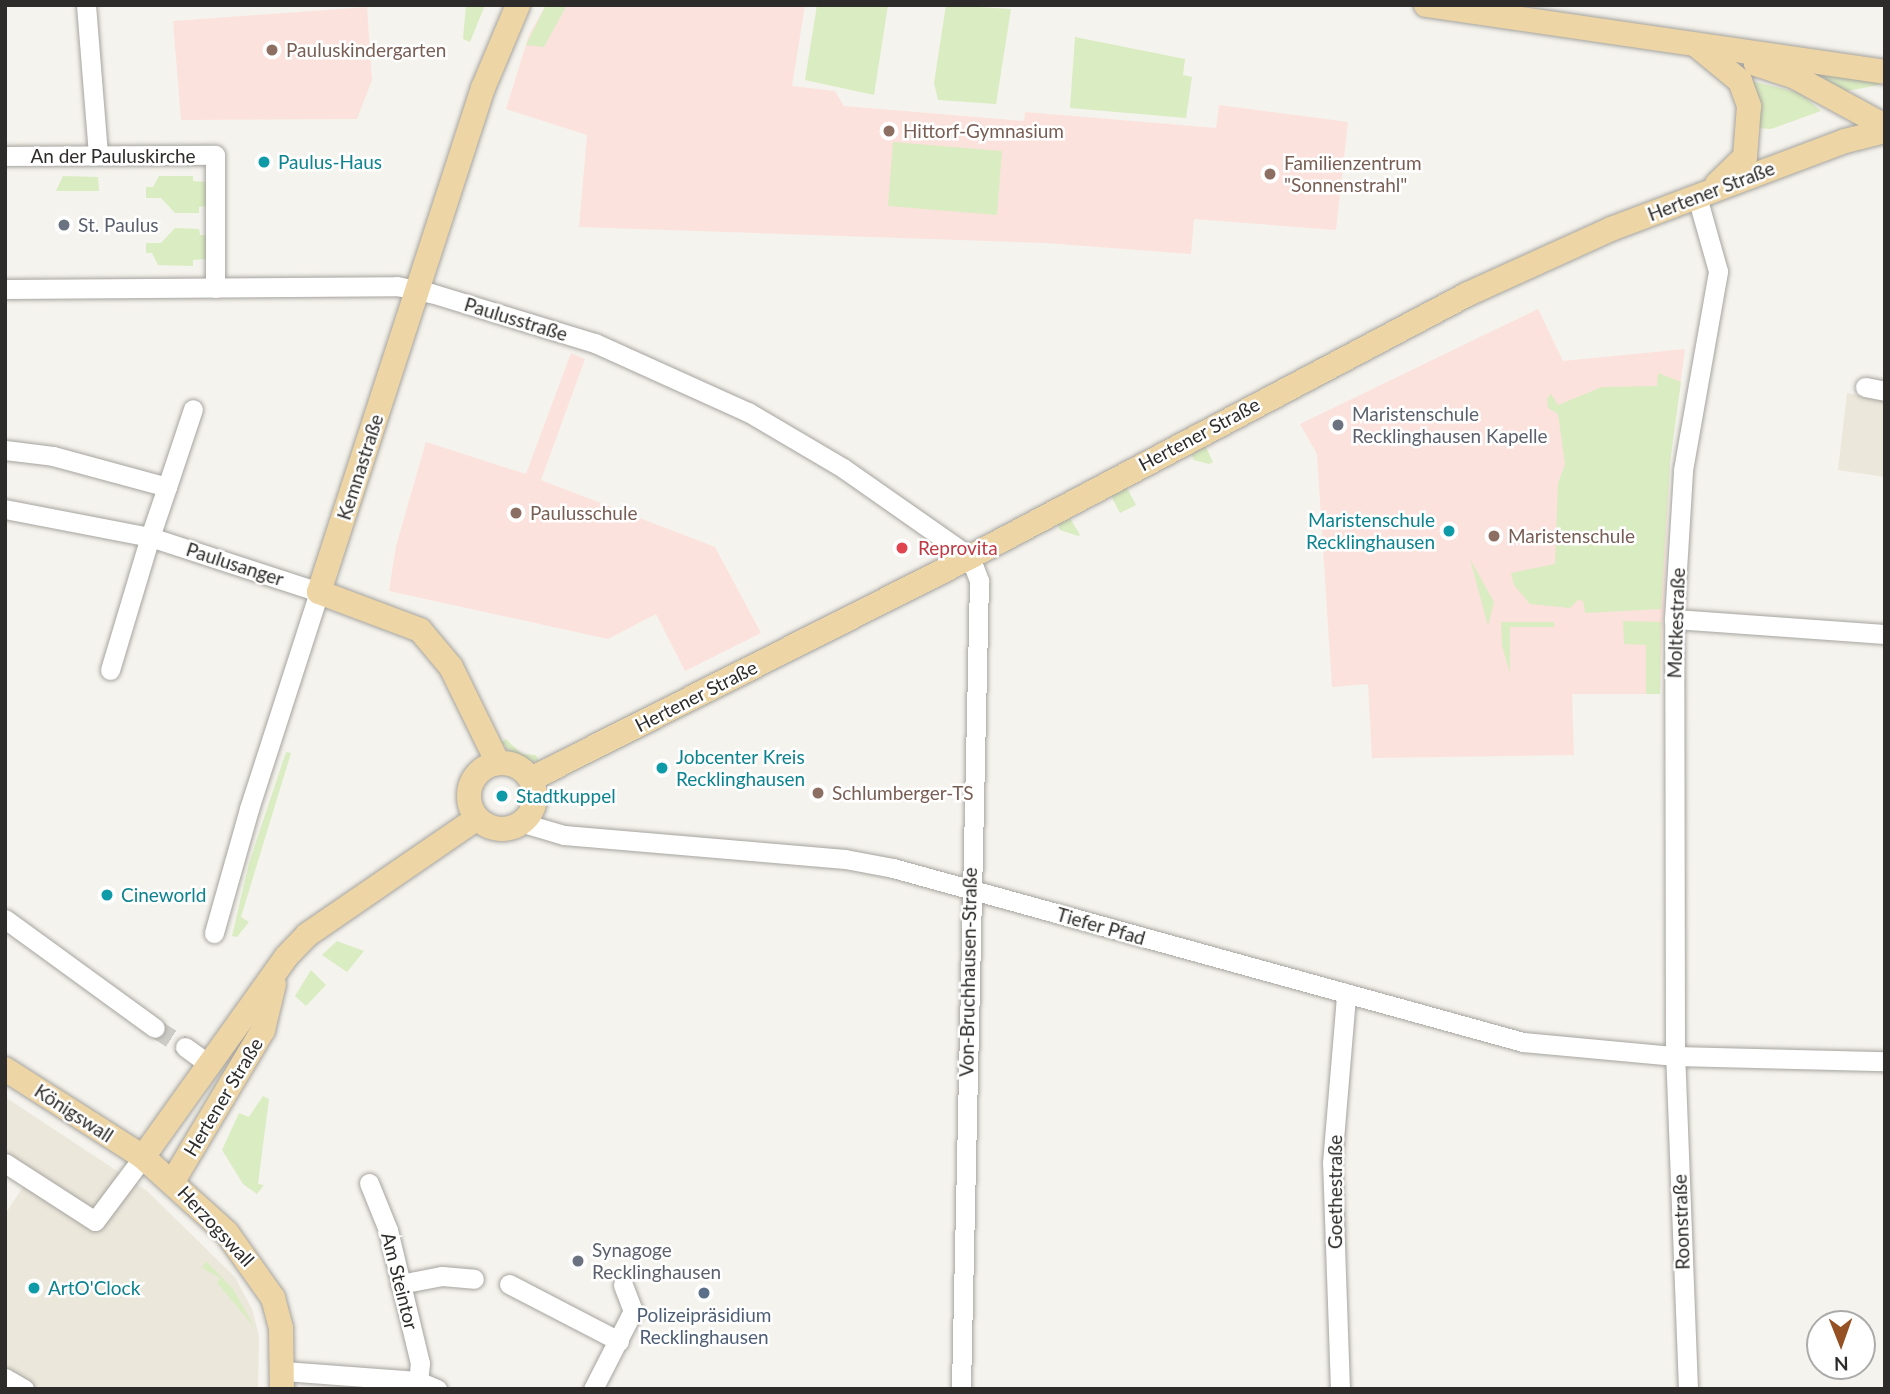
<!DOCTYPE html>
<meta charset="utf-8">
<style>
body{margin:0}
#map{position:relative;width:1890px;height:1394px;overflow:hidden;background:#f5f3ed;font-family:Lato,sans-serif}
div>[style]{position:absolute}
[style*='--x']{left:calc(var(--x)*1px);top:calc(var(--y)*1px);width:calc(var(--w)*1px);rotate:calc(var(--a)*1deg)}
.built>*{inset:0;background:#ece7db}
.education>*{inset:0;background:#fce2dd}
.green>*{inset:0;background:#daecc1}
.minor-tunnel>*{height:19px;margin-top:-9.5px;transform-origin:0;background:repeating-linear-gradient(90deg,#cdcbc6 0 19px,transparent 0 29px)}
.roads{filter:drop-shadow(0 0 2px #a6a49f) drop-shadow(0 0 2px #a6a49f)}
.minor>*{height:19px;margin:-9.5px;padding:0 9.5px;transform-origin:9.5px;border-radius:9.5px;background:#fff}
.major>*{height:24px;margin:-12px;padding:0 12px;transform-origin:12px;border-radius:12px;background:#edd5a5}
.major>.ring{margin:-12px;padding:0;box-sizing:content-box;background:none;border:24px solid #edd5a5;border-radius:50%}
.dots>*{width:19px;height:19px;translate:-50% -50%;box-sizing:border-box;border:4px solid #fff;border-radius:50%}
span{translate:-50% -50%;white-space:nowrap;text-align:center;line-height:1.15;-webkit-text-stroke:5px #fff;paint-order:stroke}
.education-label{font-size:19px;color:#785e54}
.left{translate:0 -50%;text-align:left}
.street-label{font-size:19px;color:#2d2c2a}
.culture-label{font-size:19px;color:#0d838f}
.right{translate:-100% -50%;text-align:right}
.worship-label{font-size:19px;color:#5b616d}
.health-label{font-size:19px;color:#be3a42}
.service-label{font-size:19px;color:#4e5e75}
.frame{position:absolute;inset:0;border:7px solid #2d2c2a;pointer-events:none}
.north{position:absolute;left:1806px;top:1310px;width:70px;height:70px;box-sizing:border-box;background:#fff;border:2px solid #ababaa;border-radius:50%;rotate:179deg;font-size:19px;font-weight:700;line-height:28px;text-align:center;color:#2d2c2a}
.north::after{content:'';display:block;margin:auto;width:24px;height:32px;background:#955123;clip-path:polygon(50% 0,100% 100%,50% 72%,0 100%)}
</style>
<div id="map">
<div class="built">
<i style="clip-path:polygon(1847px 393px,1885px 400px,1885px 477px,1838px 470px)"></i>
<i style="clip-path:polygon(5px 1097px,146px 1190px,235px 1277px,252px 1309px,259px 1336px,258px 1389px,5px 1389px,5px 1214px,33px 1172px,5px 1154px)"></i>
</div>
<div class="education">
<i style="clip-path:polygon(546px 5px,805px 5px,792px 86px,835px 91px,844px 106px,1024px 121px,1025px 112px,1216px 128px,1219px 105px,1348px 122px,1336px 230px,1194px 219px,1191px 254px,1045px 243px,579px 227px,587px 135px,506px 109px,529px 35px)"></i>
<i style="clip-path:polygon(367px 7px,372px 80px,357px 119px,181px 120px,173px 21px)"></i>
<i style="clip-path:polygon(1538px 309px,1563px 361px,1685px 349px,1670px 462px,1660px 694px,1572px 694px,1574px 755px,1372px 758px,1368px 684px,1332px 687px,1317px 454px,1300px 424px)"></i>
<i style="clip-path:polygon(571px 353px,585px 359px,541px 480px,715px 547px,761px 633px,685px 671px,656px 614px,608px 639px,389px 591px,396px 546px,426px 442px,526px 474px)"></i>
</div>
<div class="green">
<i style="clip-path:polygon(466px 5px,485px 5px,470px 42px,463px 39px)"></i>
<i style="clip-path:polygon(546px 5px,567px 5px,544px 47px,526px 45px)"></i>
<i style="clip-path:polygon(817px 5px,888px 5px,874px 95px,805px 80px)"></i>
<i style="clip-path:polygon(946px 5px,1011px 9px,996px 104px,938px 100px,934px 83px)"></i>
<i style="clip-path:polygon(1075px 37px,1185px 59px,1183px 75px,1192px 77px,1186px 118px,1070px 108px)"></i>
<i style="clip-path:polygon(1817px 72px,1878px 82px,1879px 85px,1842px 92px)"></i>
<i style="clip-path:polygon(1748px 80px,1800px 93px,1821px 111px,1771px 129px,1757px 128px)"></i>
<i style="clip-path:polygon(893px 142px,1002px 151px,997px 215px,888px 206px)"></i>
<i style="clip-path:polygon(63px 176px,98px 177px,99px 191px,56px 191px)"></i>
<i style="clip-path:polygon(159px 176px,193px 176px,193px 181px,206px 182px,206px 206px,199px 207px,199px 213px,175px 213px,161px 198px,146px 198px,146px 187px,153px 187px)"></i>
<i style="clip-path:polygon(175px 228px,199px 229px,200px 235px,206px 235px,207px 259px,193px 260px,193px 266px,158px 265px,152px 253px,146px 253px,146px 243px,161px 243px)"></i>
<i style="clip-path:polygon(1658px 373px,1681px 382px,1670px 462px,1661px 609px,1585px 613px,1583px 601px,1578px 600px,1570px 608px,1530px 604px,1514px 585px,1511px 573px,1555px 564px,1558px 483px,1565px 464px,1558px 414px,1548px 408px,1547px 399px,1551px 394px,1558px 405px,1602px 387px,1657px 386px)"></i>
<i style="clip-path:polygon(1205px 445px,1213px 462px,1209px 464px,1194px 460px,1190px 452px)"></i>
<i style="clip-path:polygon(1127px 488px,1136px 505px,1120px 513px,1111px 496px)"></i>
<i style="clip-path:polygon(1070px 518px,1080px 535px,1078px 536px,1060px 530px,1057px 524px)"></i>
<i style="clip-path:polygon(1470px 559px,1494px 602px,1488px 626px)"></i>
<i style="clip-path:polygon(1623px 621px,1661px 622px,1660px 694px,1646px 694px,1646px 645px,1624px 644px)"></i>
<i style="clip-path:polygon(1501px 622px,1554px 622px,1554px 627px,1510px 627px,1510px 673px,1502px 646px)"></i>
<i style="clip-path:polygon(506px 739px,522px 754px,536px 755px,539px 762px,517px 759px,501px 742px)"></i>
<i style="clip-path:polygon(286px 752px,291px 753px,241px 917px,249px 922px,237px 937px,232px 936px,249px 863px)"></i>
<i style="clip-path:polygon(337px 941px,364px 951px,347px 972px,322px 955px)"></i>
<i style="clip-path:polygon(311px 970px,326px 985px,306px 1006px,295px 996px)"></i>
<i style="clip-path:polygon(263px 1096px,269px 1099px,258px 1184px,264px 1185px,257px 1194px,243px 1184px,222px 1150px,239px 1113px,249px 1117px)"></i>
<i style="clip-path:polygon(206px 1261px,233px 1289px,255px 1328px,217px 1283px,220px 1278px,202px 1268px)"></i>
</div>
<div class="minor-tunnel">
<i style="--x:155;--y:1028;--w:36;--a:32"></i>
</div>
<div class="roads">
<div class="minor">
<i style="--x:86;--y:5;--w:150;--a:85.4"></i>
<i style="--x:5;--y:156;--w:210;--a:-0.3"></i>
<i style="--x:215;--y:155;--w:133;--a:90"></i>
<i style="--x:5;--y:289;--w:392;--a:-0.4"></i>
<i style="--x:397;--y:286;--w:35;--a:12"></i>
<i style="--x:431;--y:293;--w:171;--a:17"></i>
<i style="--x:595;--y:343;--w:168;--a:24.3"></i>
<i style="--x:748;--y:412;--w:110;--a:30.5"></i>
<i style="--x:843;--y:468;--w:155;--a:35"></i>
<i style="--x:970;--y:557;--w:26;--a:69"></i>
<i style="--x:979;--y:581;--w:808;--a:91.28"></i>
<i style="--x:1865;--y:387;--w:20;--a:11"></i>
<i style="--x:5;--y:450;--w:48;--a:7.1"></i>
<i style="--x:53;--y:456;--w:118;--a:15.2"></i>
<i style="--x:167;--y:487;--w:53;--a:108.8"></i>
<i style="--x:150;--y:537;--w:148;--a:-169.1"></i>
<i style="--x:167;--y:487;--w:82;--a:-71.6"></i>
<i style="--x:1674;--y:619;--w:212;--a:4.1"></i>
<i style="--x:110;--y:670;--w:139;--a:-73.3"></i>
<i style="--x:150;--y:537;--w:178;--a:18"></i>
<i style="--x:319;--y:592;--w:228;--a:107.9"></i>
<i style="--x:249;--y:809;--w:129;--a:105.8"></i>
<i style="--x:523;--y:823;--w:43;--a:16.3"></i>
<i style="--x:564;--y:835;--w:282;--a:4.9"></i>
<i style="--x:845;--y:859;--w:49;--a:10.6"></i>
<i style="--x:893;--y:868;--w:654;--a:15.44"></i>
<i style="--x:1523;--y:1042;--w:153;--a:5.3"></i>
<i style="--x:1675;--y:1056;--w:210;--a:1.4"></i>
<i style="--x:5;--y:919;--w:185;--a:36"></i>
<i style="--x:185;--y:1047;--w:31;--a:36"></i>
<i style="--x:5;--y:1163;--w:107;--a:32.8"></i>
<i style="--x:95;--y:1221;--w:80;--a:-53.1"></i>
<i style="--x:369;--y:1183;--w:51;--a:68"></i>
<i style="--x:388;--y:1230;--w:137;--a:76.5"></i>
<i style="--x:420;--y:1363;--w:18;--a:96"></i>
<i style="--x:400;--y:1284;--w:43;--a:-10.8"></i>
<i style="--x:442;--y:1276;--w:32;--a:5"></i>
<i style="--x:509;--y:1284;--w:124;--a:27.4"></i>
<i style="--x:284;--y:1371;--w:134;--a:4.3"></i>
<i style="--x:418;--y:1381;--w:21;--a:23"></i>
<i style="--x:5;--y:1378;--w:22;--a:30"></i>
<i style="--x:593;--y:1389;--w:88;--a:-62.9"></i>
<i style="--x:633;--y:1311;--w:28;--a:-111"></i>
<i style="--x:1340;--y:1389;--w:226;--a:-92"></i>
<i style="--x:1332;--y:1163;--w:169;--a:-85.2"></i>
<i style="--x:1688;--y:1389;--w:333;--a:-92.2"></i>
<i style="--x:1675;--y:1056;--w:437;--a:-90.1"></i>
<i style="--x:1674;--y:619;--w:149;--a:-86.5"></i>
<i style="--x:1683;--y:470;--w:202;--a:-80"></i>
<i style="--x:1718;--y:271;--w:77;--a:-105.8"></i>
</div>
<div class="major">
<i style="--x:1426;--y:5;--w:464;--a:8.3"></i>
<i style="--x:1696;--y:45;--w:57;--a:39.3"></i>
<i style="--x:1740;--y:81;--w:27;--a:70"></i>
<i style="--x:1749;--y:106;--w:51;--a:94.5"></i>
<i style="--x:1745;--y:157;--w:39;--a:136"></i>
<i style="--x:1756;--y:64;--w:41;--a:18.4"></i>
<i style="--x:1795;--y:77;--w:102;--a:28.6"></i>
<i class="ring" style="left:469px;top:763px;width:42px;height:42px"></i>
<i style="--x:498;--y:763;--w:107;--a:-116.1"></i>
<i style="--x:451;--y:667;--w:48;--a:-130"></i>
<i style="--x:420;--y:630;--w:108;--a:-159.4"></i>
<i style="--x:319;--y:592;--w:530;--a:-71.98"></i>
<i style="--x:483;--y:88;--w:90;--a:-67.1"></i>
<i style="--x:531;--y:779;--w:492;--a:-26.8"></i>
<i style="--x:970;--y:557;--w:563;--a:-27.84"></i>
<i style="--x:1468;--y:294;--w:157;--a:-24.4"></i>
<i style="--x:1611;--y:229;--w:250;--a:-20.6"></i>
<i style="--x:1845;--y:141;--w:41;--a:-14"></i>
<i style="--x:5;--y:1069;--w:164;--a:32.5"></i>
<i style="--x:143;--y:1157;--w:113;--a:42.1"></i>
<i style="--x:227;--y:1233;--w:80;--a:54.7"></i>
<i style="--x:273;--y:1298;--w:31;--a:75"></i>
<i style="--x:281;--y:1328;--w:61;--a:89.1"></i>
<i style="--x:143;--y:1157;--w:246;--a:-54.4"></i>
<i style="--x:286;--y:957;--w:30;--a:-46"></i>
<i style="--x:307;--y:935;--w:206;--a:-34.5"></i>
<i style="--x:173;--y:1181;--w:176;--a:-59.2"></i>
<i style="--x:263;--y:1030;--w:47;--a:-76.6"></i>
</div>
</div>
<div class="dots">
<i style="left:272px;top:50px;background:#8d6e63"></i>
<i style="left:889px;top:131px;background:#8d6e63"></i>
<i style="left:264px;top:162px;background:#0f9aa8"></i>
<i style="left:1270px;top:174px;background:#8d6e63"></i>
<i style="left:64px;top:225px;background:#6b7280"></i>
<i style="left:1338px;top:425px;background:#6b7280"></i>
<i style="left:516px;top:513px;background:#8d6e63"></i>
<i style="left:1449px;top:531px;background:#0f9aa8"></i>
<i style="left:1494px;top:536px;background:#8d6e63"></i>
<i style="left:902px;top:548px;background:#e0444e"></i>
<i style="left:662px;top:768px;background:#0f9aa8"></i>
<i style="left:818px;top:793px;background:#8d6e63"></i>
<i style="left:502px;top:796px;background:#0f9aa8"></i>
<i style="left:107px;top:895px;background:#0f9aa8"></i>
<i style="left:578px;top:1261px;background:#6b7280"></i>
<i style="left:34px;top:1288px;background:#0f9aa8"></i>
<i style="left:704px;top:1293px;background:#5c6f8a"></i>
</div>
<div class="education-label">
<span class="left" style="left:286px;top:50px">Pauluskindergarten</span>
<span class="left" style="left:903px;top:131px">Hittorf-Gymnasium</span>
<span class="left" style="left:1284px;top:174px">Familienzentrum<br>"Sonnenstrahl"</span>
<span class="left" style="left:530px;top:513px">Paulusschule</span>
<span class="left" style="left:1508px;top:536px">Maristenschule</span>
<span class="left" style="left:832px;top:793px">Schlumberger-TS</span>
</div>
<div class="street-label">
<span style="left:113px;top:156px">An der Pauluskirche</span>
<span style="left:1711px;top:191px;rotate:-21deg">Hertener Straße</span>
<span style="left:516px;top:319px;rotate:17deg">Paulusstraße</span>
<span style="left:1199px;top:434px;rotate:-28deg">Hertener Straße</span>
<span style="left:360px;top:467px;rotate:-72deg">Kemnastraße</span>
<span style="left:235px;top:564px;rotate:18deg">Paulusanger</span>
<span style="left:1676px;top:623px;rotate:-88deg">Moltkestraße</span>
<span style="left:696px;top:696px;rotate:-27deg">Hertener Straße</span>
<span style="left:1101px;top:926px;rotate:16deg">Tiefer Pfad</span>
<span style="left:968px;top:972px;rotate:-89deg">Von-Bruchhausen-Straße</span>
<span style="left:223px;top:1097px;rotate:-59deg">Hertener Straße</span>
<span style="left:74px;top:1113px;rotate:33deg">Königswall</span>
<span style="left:1335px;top:1192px;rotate:-90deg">Goethestraße</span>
<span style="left:1681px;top:1222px;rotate:-92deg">Roonstraße</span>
<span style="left:216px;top:1226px;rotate:47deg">Herzogswall</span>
<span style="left:400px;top:1281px;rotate:76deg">Am Steintor</span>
</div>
<div class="culture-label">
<span class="left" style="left:278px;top:162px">Paulus-Haus</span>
<span class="right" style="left:1435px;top:531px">Maristenschule<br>Recklinghausen</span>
<span class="left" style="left:676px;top:768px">Jobcenter Kreis<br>Recklinghausen</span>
<span class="left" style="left:516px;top:796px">Stadtkuppel</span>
<span class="left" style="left:121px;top:895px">Cineworld</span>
<span class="left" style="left:48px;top:1288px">ArtO'Clock</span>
</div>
<div class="worship-label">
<span class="left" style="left:78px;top:225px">St. Paulus</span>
<span class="left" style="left:1352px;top:425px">Maristenschule<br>Recklinghausen Kapelle</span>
<span class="left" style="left:592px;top:1261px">Synagoge<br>Recklinghausen</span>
</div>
<div class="health-label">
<span class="left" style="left:918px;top:548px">Reprovita</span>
</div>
<div class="service-label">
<span style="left:704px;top:1326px">Polizeipräsidium<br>Recklinghausen</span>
</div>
<div class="frame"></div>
<div class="north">N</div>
</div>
